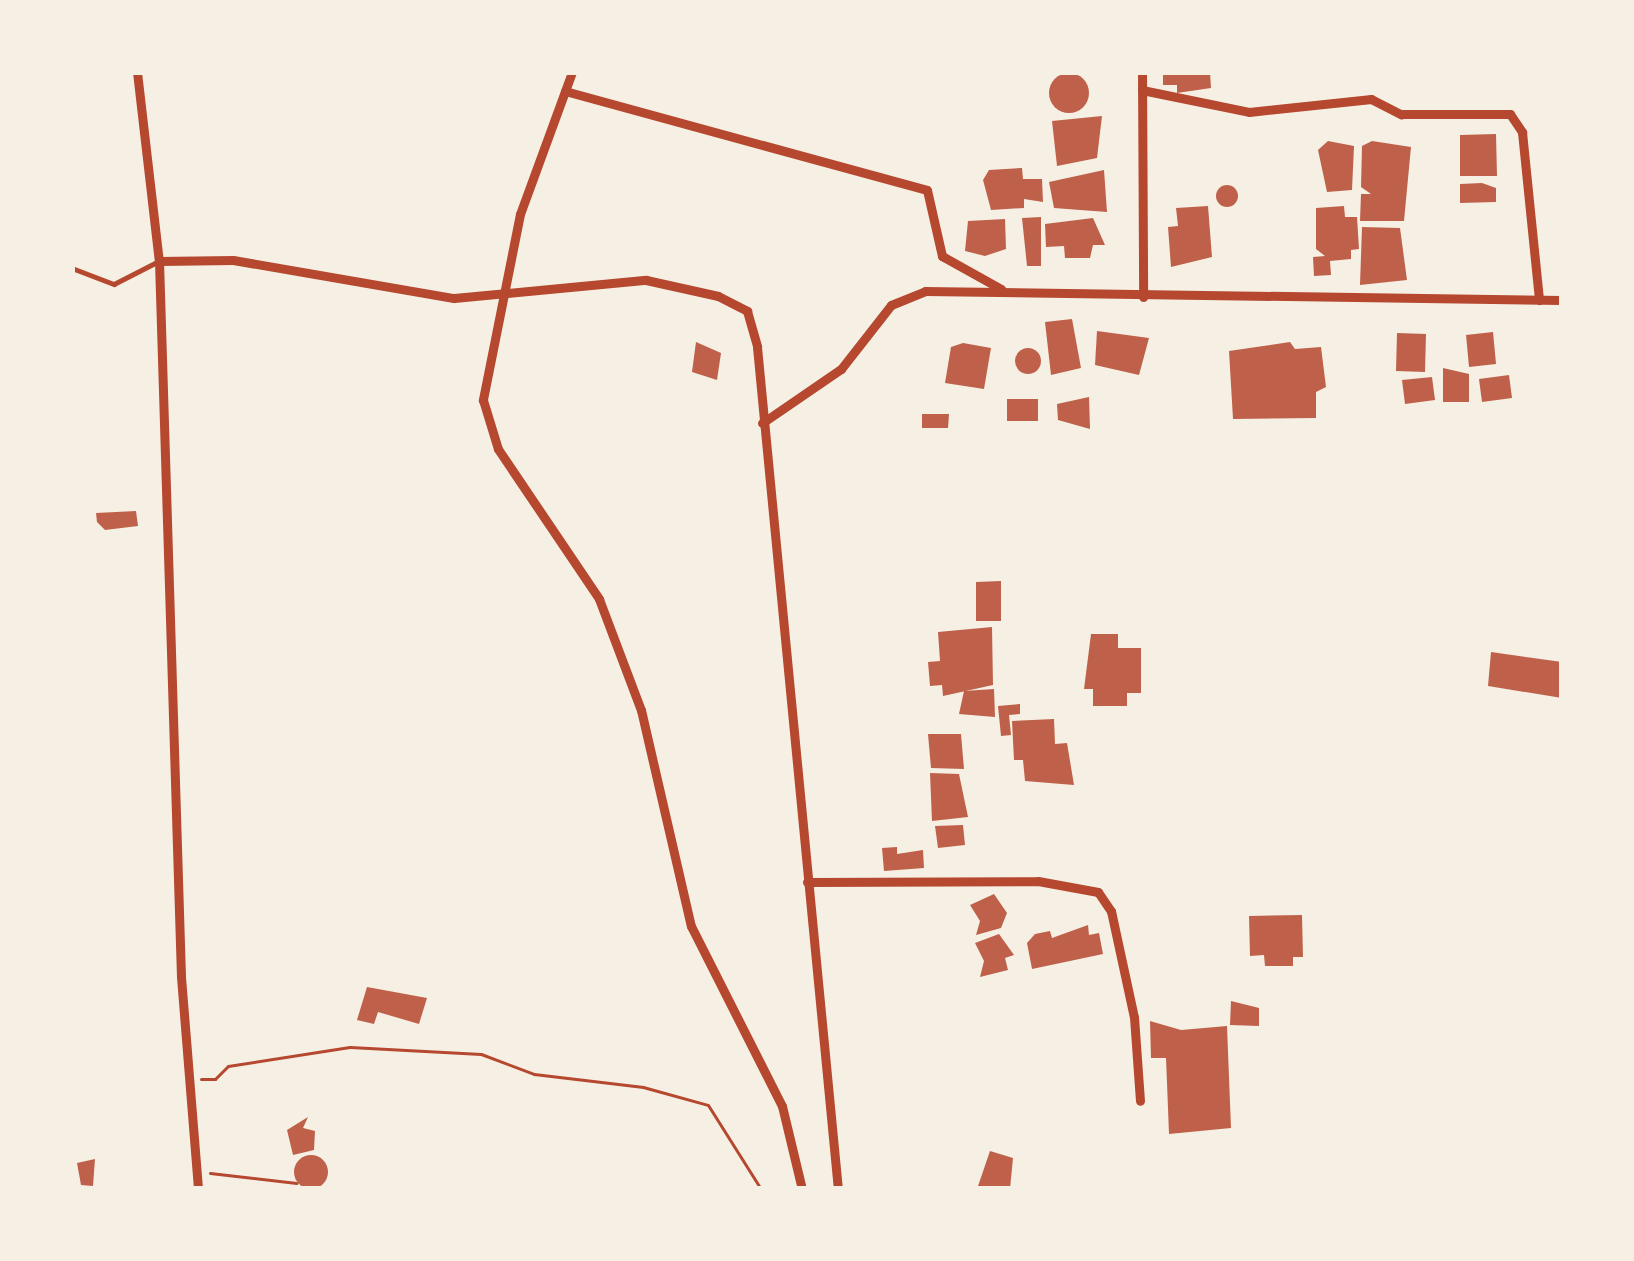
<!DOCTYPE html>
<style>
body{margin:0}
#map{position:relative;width:1634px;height:1261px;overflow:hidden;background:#f6efe4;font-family:"IBM Plex Sans",sans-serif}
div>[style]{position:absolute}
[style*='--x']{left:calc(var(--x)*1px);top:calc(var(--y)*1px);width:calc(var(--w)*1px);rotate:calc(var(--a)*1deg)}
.building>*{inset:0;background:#bf614a}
.round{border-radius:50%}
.path>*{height:3px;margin:-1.5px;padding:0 1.5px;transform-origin:1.5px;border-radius:1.5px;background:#b5482f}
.service>*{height:4.5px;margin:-2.25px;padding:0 2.25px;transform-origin:2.25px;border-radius:2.25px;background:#b5482f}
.minor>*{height:9px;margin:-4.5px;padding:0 4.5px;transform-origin:4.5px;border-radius:4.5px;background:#b5482f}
span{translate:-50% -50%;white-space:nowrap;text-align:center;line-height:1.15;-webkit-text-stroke:9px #f6efe4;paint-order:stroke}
.frame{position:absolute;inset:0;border:75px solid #f6efe4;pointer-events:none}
</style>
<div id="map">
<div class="building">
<i style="clip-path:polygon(1163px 72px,1210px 72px,1211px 88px,1177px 93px,1177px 85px,1163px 85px)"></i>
<i class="round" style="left:1049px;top:73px;width:40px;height:40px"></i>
<i style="clip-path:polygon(1102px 116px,1097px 158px,1057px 166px,1052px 121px)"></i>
<i style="clip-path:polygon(1496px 134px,1497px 176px,1460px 176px,1460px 135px)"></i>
<i style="clip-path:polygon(1328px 141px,1354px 146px,1352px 190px,1327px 192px,1318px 150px)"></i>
<i style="clip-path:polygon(1372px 141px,1411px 147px,1404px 221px,1360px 221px,1361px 194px,1371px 194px,1361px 187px,1362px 146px)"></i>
<i style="clip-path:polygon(1022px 168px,1023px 179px,1042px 179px,1043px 202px,1024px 199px,1024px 208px,991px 210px,983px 180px,989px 170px)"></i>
<i style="clip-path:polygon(1104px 170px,1107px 212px,1054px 208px,1049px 182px)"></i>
<i style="clip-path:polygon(1482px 183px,1496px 188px,1496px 202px,1460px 203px,1460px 184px)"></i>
<i class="round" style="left:1216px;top:185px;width:22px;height:22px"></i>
<i style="clip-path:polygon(1208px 206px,1212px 257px,1171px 267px,1168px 227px,1178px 226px,1176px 208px)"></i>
<i style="clip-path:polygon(1344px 206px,1345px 217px,1357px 217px,1359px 249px,1351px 250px,1351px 259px,1330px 261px,1331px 275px,1314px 276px,1313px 257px,1325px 256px,1316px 249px,1316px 208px)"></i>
<i style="clip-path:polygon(1041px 217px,1041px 266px,1027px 266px,1022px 218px)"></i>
<i style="clip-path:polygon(1093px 218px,1105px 245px,1093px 245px,1090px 258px,1065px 258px,1064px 246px,1046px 247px,1045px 224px)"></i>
<i style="clip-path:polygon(1005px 219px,1006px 249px,985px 256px,965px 251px,968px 221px)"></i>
<i style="clip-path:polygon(1362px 227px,1400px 228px,1407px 280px,1360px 285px)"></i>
<i style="clip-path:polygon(1072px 319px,1081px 368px,1051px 375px,1045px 322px)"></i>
<i style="clip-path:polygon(1097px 331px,1149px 338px,1139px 375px,1095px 365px)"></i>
<i style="clip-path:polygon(1493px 332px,1496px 364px,1469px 367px,1466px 335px)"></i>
<i style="clip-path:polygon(1397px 333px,1426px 334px,1425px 372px,1396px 371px)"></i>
<i style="clip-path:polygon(696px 342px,721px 353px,717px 380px,692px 372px)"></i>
<i style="clip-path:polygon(1290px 342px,1295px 349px,1321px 347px,1326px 387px,1316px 392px,1316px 418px,1233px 419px,1229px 351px)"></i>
<i style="clip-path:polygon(963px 343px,991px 348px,984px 389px,945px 383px,951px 347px)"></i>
<i class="round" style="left:1015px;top:348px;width:26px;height:26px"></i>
<i style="clip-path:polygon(1443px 368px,1469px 374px,1469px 402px,1443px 402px)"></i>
<i style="clip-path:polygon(1509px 375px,1512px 398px,1482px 402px,1479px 379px)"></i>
<i style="clip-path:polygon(1432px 377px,1435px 400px,1405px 404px,1402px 380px)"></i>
<i style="clip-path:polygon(1089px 397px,1090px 429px,1058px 420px,1057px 404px)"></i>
<i style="clip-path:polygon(1007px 399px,1038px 399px,1038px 421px,1007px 421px)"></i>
<i style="clip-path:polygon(922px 414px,949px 414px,948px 428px,922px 428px)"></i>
<i style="clip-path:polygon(136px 511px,138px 526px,105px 530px,97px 522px,96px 513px)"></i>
<i style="clip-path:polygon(1001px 581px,1001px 621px,976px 621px,976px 582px)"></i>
<i style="clip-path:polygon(992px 627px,993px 685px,943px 696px,942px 685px,930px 686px,928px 662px,940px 661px,938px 632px)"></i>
<i style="clip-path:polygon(1091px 634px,1118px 634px,1118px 648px,1141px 648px,1141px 693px,1127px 693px,1127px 706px,1093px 706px,1093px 689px,1084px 689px)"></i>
<i style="clip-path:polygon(1491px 652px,1562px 662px,1562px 698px,1488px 686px)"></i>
<i style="clip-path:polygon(994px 689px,995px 717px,959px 714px,964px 691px)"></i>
<i style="clip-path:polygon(1020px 704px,1020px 714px,1009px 715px,1011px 735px,1001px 736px,998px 706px)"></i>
<i style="clip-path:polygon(1054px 719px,1055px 744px,1067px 743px,1074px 785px,1025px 781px,1023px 760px,1014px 760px,1012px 721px)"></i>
<i style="clip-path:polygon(928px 734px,961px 734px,964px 769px,931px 768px)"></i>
<i style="clip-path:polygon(930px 773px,959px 774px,968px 817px,932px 821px)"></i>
<i style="clip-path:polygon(963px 825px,965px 845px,938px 848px,935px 826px)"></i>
<i style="clip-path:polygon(897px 847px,897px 854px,923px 850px,924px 868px,884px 871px,882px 848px)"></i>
<i style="clip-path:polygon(994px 894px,1007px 913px,1001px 928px,976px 935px,980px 921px,970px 905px)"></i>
<i style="clip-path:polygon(1302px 915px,1303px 957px,1293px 957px,1293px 966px,1265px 966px,1264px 955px,1250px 956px,1249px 916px)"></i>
<i style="clip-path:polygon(1088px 925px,1089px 935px,1099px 933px,1103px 954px,1032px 969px,1027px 943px,1035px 934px,1050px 931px,1052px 938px)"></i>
<i style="clip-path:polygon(999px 934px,1014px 955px,1005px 958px,1008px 970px,980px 977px,984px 961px,975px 943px)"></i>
<i style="clip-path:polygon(367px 987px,427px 998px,419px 1024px,378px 1012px,374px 1024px,357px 1020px)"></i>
<i style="clip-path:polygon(1231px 1001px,1259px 1008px,1259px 1026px,1230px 1025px)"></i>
<i style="clip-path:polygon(1150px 1021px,1181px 1030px,1227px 1026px,1231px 1128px,1169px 1134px,1166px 1058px,1151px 1058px)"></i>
<i style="clip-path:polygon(308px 1117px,303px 1128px,315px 1131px,314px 1150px,293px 1155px,287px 1130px)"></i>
<i style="clip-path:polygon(990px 1151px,1013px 1158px,1010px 1189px,977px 1189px)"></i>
<i class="round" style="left:294px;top:1155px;width:34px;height:34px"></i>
<i style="clip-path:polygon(95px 1159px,93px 1186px,81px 1185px,77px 1163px)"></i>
</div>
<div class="path">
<i style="--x:201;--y:1079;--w:14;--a:0"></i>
<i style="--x:215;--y:1079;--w:18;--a:-45"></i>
<i style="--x:228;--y:1066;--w:123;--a:-8.9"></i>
<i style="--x:350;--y:1047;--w:131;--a:3.1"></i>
<i style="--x:481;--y:1054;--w:57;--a:20.7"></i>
<i style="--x:534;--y:1074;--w:110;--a:6.8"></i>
<i style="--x:643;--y:1087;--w:67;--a:15.5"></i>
<i style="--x:708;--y:1105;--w:99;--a:57.8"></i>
<i style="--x:210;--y:1173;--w:87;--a:6.6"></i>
</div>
<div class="service">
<i style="--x:72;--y:268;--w:45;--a:20.9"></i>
<i style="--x:114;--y:284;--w:51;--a:-27.1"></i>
</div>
<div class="minor">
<i style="--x:137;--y:72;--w:190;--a:83.4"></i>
<i style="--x:159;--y:261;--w:716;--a:88.24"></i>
<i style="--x:181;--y:977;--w:213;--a:85.4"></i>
<i style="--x:572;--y:72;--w:151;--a:110.1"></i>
<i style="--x:520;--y:214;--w:190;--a:101.3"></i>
<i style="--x:483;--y:400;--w:51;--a:73"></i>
<i style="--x:498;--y:449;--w:181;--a:56"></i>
<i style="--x:599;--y:599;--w:119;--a:69.3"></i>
<i style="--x:641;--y:710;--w:222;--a:77"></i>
<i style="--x:691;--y:926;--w:202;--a:63.2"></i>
<i style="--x:782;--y:1106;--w:85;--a:76.5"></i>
<i style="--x:1142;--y:72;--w:225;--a:89.7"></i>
<i style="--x:1142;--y:90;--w:109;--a:11.6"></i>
<i style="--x:1249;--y:112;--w:123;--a:-6.1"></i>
<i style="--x:1371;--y:99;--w:34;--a:27"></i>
<i style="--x:1401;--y:114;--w:109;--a:0"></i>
<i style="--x:1510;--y:114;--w:22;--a:56"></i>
<i style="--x:1522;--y:132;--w:169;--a:84.2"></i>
<i style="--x:565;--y:91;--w:375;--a:15.3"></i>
<i style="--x:927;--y:190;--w:68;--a:77.2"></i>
<i style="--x:942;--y:256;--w:68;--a:29.2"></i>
<i style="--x:159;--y:261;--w:74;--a:-0.8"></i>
<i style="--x:233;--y:260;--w:224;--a:9.8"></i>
<i style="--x:454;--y:298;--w:193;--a:-5.4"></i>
<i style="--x:646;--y:280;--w:74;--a:12.5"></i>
<i style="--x:718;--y:296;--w:33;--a:27"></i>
<i style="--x:747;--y:311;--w:37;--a:74"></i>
<i style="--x:757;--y:347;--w:846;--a:84.51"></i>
<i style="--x:762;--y:423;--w:96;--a:-34.4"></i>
<i style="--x:841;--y:369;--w:81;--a:-52"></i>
<i style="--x:891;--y:305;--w:37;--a:-22"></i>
<i style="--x:925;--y:291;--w:637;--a:0.81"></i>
<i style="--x:807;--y:882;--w:231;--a:-0.2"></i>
<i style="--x:1038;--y:881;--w:61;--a:10.4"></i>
<i style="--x:1098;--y:892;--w:23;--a:56"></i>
<i style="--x:1111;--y:911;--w:108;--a:77.8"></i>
<i style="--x:1134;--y:1017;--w:84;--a:85.9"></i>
</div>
<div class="frame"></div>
</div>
